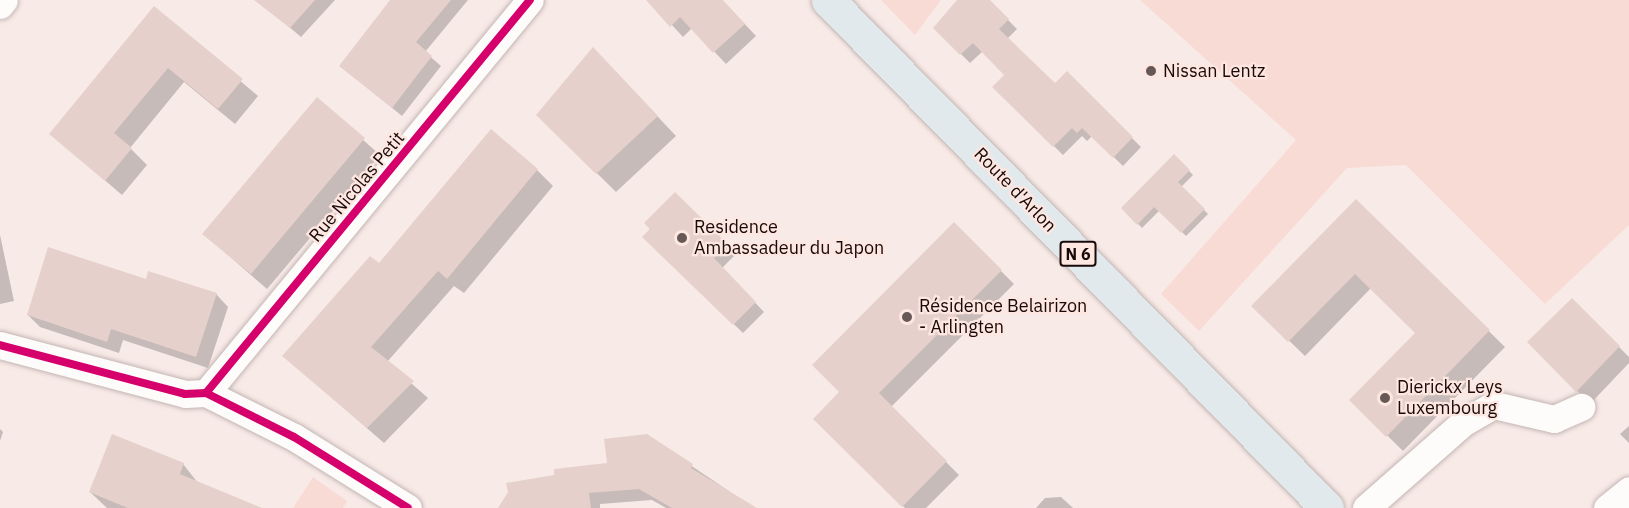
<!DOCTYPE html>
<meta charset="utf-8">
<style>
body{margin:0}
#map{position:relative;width:1629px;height:508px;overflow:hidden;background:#f8eae7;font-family:"IBM Plex Sans",sans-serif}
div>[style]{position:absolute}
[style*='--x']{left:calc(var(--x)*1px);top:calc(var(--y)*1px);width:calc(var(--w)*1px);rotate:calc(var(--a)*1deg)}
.green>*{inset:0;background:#f9dbd5}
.shadow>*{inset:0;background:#0003}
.building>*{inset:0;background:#e6d0cc}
.roads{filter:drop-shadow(0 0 2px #c3b6b3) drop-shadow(0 0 2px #c3b6b3)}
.minor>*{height:27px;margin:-13.5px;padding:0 13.5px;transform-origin:13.5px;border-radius:13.5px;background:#fefcfb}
.major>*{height:33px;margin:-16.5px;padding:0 16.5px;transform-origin:16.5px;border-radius:16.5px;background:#e2e9ec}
.cycleway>*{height:8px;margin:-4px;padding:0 4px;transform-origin:4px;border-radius:4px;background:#d6006c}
.dots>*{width:16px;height:16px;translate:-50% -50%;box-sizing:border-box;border:3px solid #fee6e1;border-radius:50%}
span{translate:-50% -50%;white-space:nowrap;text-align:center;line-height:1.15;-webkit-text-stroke:4.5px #fee6e1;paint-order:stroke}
.shield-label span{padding:2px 4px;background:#fee6e1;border:2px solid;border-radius:4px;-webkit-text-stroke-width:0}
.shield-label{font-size:16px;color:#170a08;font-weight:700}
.poi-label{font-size:18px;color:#170a08}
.left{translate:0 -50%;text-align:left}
.street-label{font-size:18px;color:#170a08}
</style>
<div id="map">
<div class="green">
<i style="clip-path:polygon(881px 0,941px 0,915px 35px)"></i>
<i style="clip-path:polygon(1140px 0,1629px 0,1629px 225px,1545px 304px,1406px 165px,1347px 168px,1199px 331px,1161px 294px,1296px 140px)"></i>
<i style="clip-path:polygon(313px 477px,347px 501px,343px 508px,293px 508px)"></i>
</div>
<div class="shadow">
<i style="clip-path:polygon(276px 0,335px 0,301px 37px,268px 9px)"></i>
<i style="clip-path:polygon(392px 0,468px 0,425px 52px,441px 66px,402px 116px,341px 66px)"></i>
<i style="clip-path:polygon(649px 0,722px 0,756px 36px,726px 64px,692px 28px,683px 37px)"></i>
<i style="clip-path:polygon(960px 0,988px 0,1017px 29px,1007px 39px,1055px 85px,1067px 74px,1141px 147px,1123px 166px,1092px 136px,1087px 141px,1082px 136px,1063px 155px,994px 87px,1006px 75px,983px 51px,970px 63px,935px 28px)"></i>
<i style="clip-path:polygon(154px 8px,258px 96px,235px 124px,184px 82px,130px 148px,147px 165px,122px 195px,51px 134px)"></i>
<i style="clip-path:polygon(612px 68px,676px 136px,616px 192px,538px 115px)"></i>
<i style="clip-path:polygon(317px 99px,380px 155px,267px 289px,204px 234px)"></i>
<i style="clip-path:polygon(1174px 156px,1193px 175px,1181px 187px,1208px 214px,1186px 236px,1160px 210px,1142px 228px,1123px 208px)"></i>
<i style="clip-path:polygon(537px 170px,553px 186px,464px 293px,454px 286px,387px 362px,428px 398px,384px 443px,284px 356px,379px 266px)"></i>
<i style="clip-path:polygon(675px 194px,736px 254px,722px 268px,764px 312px,743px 333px,644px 237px)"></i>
<i style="clip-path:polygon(1356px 201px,1505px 347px,1403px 451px,1351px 400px,1417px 333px,1371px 288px,1305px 356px,1253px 306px)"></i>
<i style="clip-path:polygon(954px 224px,1014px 284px,891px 407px,959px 475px,926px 508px,905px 508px,815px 419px,841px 392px)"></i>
<i style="clip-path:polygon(0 235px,14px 301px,0 304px)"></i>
<i style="clip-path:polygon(146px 281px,216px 294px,228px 307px,208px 368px,123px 340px,119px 353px,40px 327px,28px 315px)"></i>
<i style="clip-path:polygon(1572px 300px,1629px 357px,1629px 363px,1590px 404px,1529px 342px)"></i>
<i style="clip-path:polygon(1629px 426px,1629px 443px,1620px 434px)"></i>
<i style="clip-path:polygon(0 429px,3px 432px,0 441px)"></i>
<i style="clip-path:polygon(647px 436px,754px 508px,666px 508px,652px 500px,600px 504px,600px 508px,500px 508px,556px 476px,608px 464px)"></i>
<i style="clip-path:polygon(183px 464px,198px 483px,257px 508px,107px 508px,90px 492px)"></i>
<i style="clip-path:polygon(1061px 497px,1073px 508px,1036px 508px,1045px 498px)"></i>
</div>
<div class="building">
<i style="clip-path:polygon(254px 0,315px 0,290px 28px)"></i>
<i style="clip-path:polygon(390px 0,451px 0,416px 42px,432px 56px,392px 108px,339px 66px)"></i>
<i style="clip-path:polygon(646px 0,723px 0,745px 24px,713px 53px,680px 17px,670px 27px)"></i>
<i style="clip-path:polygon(957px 0,990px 0,1009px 19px,999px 29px,1055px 83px,1067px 71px,1133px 137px,1113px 158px,1082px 128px,1077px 133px,1072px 128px,1053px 147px,992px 87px,1004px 75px,973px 43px,960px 55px,933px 28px)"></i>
<i style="clip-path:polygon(154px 6px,243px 79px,218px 109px,168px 68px,114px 133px,132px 148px,105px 181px,49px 134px)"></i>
<i style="clip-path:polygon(593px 47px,658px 116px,596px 174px,536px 115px)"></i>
<i style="clip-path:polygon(317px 97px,365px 138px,251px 274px,202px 234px)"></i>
<i style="clip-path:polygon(491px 129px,538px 169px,447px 279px,438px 271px,371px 347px,414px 381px,367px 428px,282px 356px,370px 256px,379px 263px)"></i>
<i style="clip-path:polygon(1174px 154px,1190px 170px,1178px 182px,1205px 209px,1181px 233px,1154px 207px,1137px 225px,1121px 208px)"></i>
<i style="clip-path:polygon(675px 192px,728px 244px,714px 258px,756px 302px,733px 325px,642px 237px,650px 229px,644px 223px)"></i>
<i style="clip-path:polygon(1356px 199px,1490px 330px,1386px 437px,1349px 400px,1415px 333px,1355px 274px,1288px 342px,1251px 306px)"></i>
<i style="clip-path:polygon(954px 222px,1002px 270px,879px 393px,947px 461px,902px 507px,813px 419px,839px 392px,812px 365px)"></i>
<i style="clip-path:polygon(48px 247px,146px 279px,148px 271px,217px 293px,196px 357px,111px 329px,107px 342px,27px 315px)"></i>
<i style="clip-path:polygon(1572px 298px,1620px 346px,1576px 392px,1527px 342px)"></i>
<i style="clip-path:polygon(112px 434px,184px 463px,180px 474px,262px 508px,128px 508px,89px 492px)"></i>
<i style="clip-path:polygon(647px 434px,693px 464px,691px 468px,757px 508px,672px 508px,639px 489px,589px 493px,591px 508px,498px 508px,508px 492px,506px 483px,554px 475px,554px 469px,607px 463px,604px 439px)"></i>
</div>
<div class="roads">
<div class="minor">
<i style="--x:0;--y:5;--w:6;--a:-51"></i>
<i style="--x:0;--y:345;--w:191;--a:14.8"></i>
<i style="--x:185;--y:394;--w:21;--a:-3"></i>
<i style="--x:206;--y:393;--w:98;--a:26.6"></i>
<i style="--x:294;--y:437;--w:134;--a:31.9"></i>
<i style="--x:206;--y:393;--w:509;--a:-50.5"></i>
<i style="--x:1366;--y:508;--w:130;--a:-41.3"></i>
<i style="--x:1464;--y:422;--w:34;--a:-30"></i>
<i style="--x:1494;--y:405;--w:62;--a:13.1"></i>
<i style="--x:1554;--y:419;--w:30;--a:-24"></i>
<i style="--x:1607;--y:508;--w:28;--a:-39"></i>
</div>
<div class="major">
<i style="--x:828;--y:0;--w:712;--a:45.51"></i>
</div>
</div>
<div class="cycleway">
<i style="--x:0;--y:345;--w:191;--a:14.8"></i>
<i style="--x:185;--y:394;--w:21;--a:-3"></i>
<i style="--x:206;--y:393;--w:98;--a:26.6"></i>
<i style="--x:294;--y:437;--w:134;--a:31.9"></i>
<i style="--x:206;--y:393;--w:509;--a:-50.5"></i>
</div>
<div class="dots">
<i style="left:1151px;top:71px;background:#665856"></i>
<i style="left:682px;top:238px;background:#665856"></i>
<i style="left:907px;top:317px;background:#665856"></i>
<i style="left:1385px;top:398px;background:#665856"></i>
</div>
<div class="shield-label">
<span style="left:1078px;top:254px">N 6</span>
</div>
<div class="poi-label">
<span class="left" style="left:1163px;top:71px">Nissan Lentz</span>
<span class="left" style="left:694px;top:238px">Residence<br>Ambassadeur du Japon</span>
<span class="left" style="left:919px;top:317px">Résidence Belairizon<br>- Arlingten</span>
<span class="left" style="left:1397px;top:398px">Dierickx Leys<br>Luxembourg</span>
</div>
<div class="street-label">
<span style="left:357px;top:187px;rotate:-50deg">Rue Nicolas Petit</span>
<span style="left:1015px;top:190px;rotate:46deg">Route d'Arlon</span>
</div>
</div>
